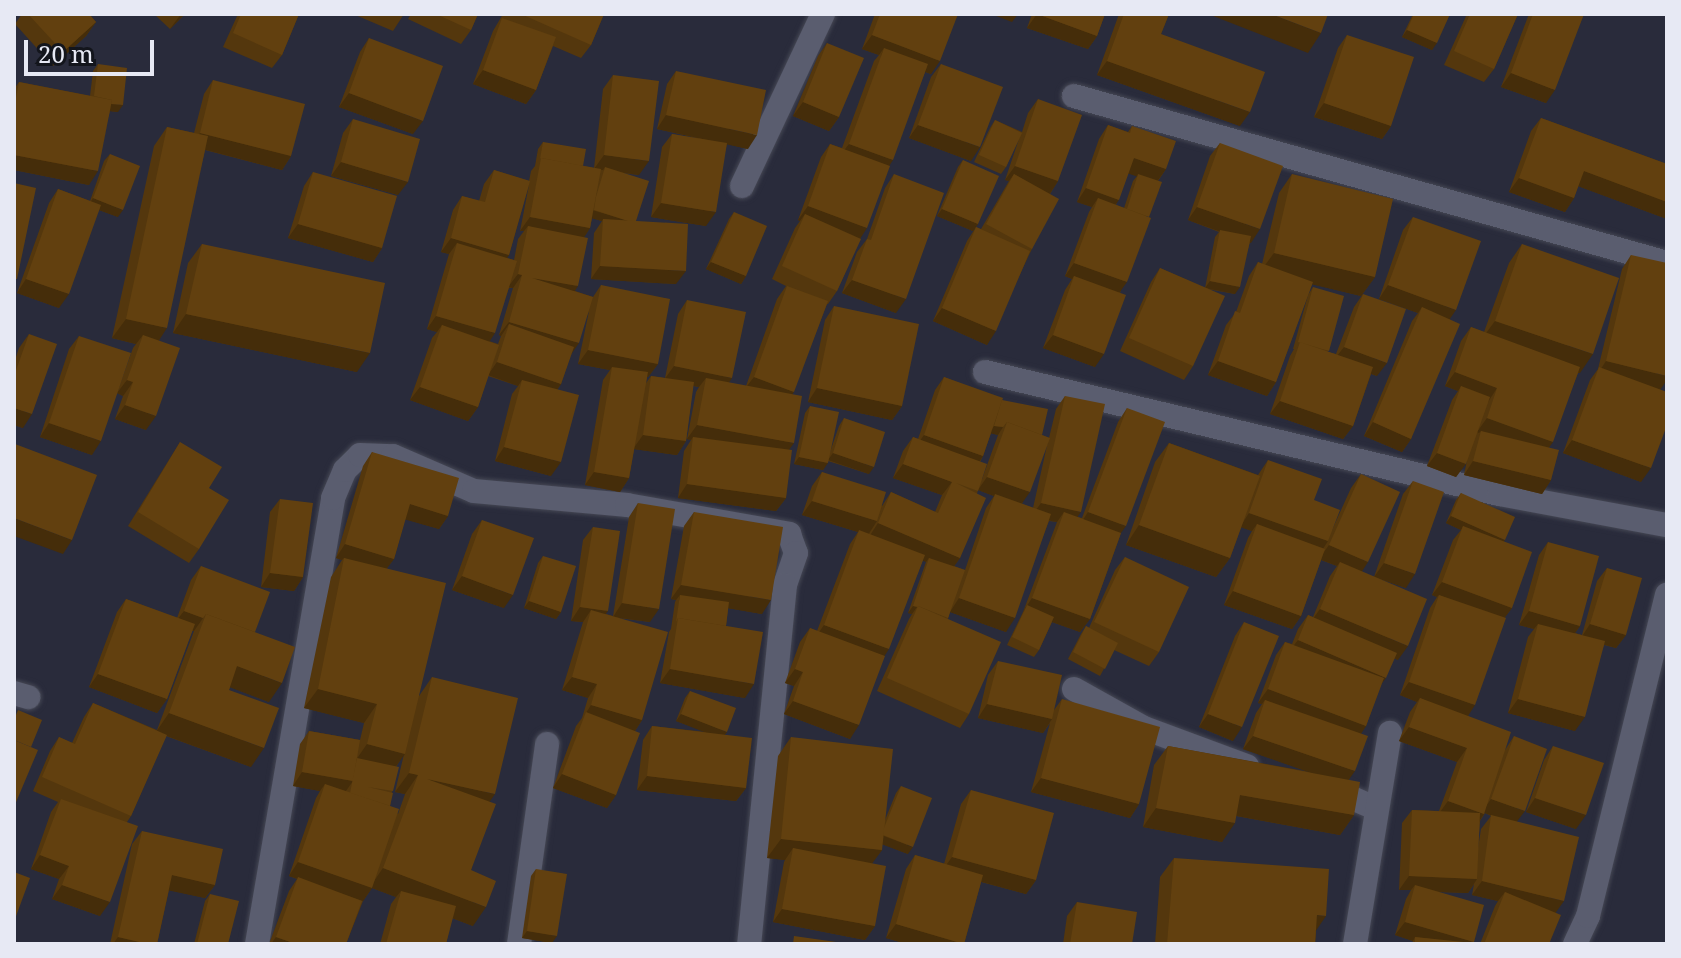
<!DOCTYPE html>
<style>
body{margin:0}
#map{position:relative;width:1681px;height:958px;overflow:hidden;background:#292b3b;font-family:"Noto Serif",serif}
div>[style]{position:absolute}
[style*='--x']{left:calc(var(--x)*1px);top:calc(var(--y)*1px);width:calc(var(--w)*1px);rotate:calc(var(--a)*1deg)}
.roads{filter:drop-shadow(0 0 2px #454754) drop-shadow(0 0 2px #454754)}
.minor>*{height:24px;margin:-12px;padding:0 12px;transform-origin:12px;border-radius:12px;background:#5a5d6f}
.wall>*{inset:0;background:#54370d}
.shaded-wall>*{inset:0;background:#452d0a}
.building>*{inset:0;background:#62400f}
span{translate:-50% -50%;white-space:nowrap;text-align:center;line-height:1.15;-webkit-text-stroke:6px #13151c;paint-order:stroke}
.frame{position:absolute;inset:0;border:16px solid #e7e9f4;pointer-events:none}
.scale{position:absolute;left:24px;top:40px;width:130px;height:36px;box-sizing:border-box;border:4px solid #e7e9f4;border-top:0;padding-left:10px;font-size:24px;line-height:28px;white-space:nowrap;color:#e7e9f4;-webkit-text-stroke:6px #13151c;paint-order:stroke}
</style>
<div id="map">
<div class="roads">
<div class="minor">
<i style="--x:1074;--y:96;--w:616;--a:15.73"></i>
<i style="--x:742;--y:186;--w:190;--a:-64.8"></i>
<i style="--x:985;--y:372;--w:528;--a:13.35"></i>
<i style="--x:1499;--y:494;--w:171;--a:10.5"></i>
<i style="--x:1074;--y:689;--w:80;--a:29.1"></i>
<i style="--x:1144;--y:728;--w:110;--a:20.3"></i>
<i style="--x:14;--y:693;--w:15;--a:16"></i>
<i style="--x:1329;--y:788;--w:52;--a:23.6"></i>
<i style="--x:257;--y:944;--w:452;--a:-80.3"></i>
<i style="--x:333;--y:498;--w:30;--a:-67"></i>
<i style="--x:345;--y:470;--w:21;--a:-45"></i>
<i style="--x:360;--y:455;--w:33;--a:2"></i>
<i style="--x:393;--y:456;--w:88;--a:23.4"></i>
<i style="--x:474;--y:491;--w:154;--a:5.2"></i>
<i style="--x:627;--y:505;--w:165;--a:10.1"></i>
<i style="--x:789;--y:534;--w:20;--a:70"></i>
<i style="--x:796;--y:553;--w:34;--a:109"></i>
<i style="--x:785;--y:585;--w:361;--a:95.7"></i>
<i style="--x:519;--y:944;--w:202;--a:-82"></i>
<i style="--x:1355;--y:944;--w:214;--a:-80.6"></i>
<i style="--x:1575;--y:944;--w:31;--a:-65"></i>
<i style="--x:1588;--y:916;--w:331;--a:-76.2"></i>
</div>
</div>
<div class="wall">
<i style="clip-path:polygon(22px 14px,89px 14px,96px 22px,86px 36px,53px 66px,15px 24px)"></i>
<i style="clip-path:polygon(154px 14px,185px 14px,170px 29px)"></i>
<i style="clip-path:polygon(238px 14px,299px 14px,282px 55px,272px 68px,223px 47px)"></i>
<i style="clip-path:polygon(353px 14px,404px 14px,393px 31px)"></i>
<i style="clip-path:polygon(411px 14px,478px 14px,471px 30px,461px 44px,408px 19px)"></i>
<i style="clip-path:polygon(503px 14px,604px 14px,591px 45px,581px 58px,553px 46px,536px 90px,526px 104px,473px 84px,493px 31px)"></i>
<i style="clip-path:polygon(evenodd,875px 14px,958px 14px,931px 74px,925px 72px,860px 239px,837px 291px,828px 304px,827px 304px,792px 394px,786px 498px,776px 511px,678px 498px,684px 451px,691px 440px,687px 439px,696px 392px,699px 387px,693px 386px,686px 441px,677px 455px,634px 449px,629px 478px,620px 492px,585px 485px,603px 380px,610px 370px,578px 364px,589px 311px,571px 354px,561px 384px,557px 390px,551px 476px,495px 461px,512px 394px,518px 386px,488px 376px,478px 407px,468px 421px,410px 400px,432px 338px,437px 332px,427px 329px,449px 254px,441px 252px,453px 210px,462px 196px,479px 201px,484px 184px,494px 170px,529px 181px,531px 171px,535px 166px,538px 149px,543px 142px,583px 166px,594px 168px,603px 89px,613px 75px,639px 175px,622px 173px,636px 221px,676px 284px,591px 279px,594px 233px,602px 221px,592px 218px,590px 228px,584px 237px,575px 291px,593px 297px,601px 285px,658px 364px,648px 377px,647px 377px,646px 383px,651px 376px,665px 378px,678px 314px,687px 300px,729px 383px,746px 386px,777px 299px,786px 286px,772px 279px,795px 228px,800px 221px,798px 220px,821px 157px,830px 144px,842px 148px,874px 61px,879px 55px,862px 49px,875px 14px,529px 185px,520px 231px,524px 231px,518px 239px,514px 260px,507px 258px,509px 255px,529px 185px,875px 14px,509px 288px,513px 288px,499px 335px,501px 336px,498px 344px,489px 341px,509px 288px)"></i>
<i style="clip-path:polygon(1032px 14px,1105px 14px,1097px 36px,1088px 49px,1027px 28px)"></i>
<i style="clip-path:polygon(1119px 14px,1169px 14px,1161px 34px,1240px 126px,1097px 75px)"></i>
<i style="clip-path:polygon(1413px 14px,1450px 14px,1432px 50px,1402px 37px)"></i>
<i style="clip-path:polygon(1467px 14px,1518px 14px,1494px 69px,1484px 82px,1444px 65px)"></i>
<i style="clip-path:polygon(1529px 14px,1584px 14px,1546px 103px,1501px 87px)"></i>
<i style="clip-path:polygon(1347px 35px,1391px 126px,1382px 139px,1314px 117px,1338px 48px)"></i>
<i style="clip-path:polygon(369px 38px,413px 134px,339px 107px,360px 52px)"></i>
<i style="clip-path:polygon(827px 43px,839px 117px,829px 131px,793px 116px,818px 56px)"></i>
<i style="clip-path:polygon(98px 64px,118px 112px,110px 111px,89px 185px,14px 170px,14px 89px,19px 82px,90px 96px,93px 71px)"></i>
<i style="clip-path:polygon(941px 64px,971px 161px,909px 138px,931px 77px)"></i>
<i style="clip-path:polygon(676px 71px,748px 149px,727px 144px,706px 226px,651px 217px,662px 147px,672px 134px,701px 139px,657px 129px,667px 84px)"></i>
<i style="clip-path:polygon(213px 80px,291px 156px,282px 170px,205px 150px,159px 341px,146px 430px,115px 419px,123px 396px,117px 393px,133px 348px,136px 344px,112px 338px,154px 146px,167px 127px,194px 133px,204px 94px)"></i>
<i style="clip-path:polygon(1038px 99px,1058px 181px,1050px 194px,1032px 249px,1029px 255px,987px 345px,933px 321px,967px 241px,976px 227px,981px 229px,1009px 181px,1005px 180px,1019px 139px,1006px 167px,1001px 174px,974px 162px,990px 128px,995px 120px,1022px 132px,1028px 113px)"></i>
<i style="clip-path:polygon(1541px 118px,1667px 164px,1667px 219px,1578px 186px,1574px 198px,1565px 212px,1509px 192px,1531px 131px)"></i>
<i style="clip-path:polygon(353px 119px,398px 195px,331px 176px,343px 133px)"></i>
<i style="clip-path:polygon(evenodd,1108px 125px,1128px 132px,1132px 126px,1166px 169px,1158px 181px,1095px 367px,1043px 348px,1065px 290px,1072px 279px,1065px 276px,1089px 212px,1092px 207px,1077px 202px,1099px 139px,1108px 125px,1128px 173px,1137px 176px,1133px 181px,1124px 208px,1116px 205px,1128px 173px)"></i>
<i style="clip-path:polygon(1220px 143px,1251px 243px,1250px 242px,1235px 294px,1207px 289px,1193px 366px,1184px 380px,1120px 351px,1151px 282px,1160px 268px,1205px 288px,1215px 237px,1219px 232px,1188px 220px,1210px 156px)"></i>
<i style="clip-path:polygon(110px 154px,118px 217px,99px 210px,59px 308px,17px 293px,49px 203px,58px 189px,90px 201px,104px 161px)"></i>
<i style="clip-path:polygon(963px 160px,978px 224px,973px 231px,937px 216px,958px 167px)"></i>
<i style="clip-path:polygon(313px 172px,382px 248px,373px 262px,288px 238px,304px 186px)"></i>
<i style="clip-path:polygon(894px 174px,896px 313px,842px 293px,857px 252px,867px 239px,885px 188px)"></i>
<i style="clip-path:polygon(1292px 174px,1375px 277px,1361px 296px,1312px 284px,1276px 382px,1267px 396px,1208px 375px,1226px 325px,1236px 312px,1249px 276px,1258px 262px,1262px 264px,1279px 193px)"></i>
<i style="clip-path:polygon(734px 212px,746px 276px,741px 284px,706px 269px,729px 219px)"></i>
<i style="clip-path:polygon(1413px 217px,1450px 319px,1411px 439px,1402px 452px,1364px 436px,1412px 321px,1418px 313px,1379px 299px,1403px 230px)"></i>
<i style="clip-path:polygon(202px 244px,357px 372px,173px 333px,188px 263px)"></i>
<i style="clip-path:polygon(1522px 244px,1580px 373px,1578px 373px,1549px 447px,1551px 480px,1542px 494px,1464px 475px,1467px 460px,1456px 477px,1427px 466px,1452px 400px,1458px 391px,1445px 386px,1461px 341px,1471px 327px,1484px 332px,1509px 263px)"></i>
<i style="clip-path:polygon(1631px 255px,1660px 390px,1641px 482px,1563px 453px,1590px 380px,1598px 369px,1622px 269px)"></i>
<i style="clip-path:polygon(1313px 287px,1328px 352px,1336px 354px,1354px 307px,1363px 294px,1377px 376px,1371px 374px,1353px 426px,1343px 439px,1270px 414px,1290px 356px,1294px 349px,1293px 349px,1308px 295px)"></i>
<i style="clip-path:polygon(834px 306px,902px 406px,892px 420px,808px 402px,825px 320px)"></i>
<i style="clip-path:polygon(29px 334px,23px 428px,14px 425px,14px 363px,19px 348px)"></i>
<i style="clip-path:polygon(79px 336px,92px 455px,40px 437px,69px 349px)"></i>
<i style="clip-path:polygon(evenodd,944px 377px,1002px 400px,1042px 435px,1049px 438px,1056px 409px,1065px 396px,1078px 517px,1082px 518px,1118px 422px,1127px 408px,1121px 533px,1090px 619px,1080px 632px,1052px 622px,1039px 650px,1034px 657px,1007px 645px,1023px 612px,1057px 522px,1049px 521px,1006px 632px,950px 612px,948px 619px,969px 714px,960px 728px,877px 691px,909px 619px,912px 614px,908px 613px,926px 562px,923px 560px,850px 739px,784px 714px,794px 686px,785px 683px,800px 642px,810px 628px,817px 631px,850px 544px,858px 532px,802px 515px,812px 486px,822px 472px,882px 506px,891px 492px,935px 512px,942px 495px,893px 478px,903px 451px,913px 437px,918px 439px,935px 390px,944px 377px,991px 433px,998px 435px,982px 479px,980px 462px,983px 456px,991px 433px,944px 377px,1048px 441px,1033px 508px,1022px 504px,1048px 441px,944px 377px,978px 490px,994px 496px,986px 508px,965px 570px,954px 566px,960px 558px,978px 490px)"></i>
<i style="clip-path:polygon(810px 406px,830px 452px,839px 426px,844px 418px,869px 474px,828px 461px,823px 470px,794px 464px,805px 413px)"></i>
<i style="clip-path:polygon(180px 442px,209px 488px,199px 549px,189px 563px,128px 526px)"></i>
<i style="clip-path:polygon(1169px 443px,1258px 475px,1268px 460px,1314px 500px,1332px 530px,1351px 488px,1361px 474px,1362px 571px,1398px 660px,1394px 658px,1382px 682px,1366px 726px,1361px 733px,1349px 780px,1354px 815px,1340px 835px,1236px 816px,1222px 842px,1143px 827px,1154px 765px,1168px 746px,1310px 772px,1243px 749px,1256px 713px,1262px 704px,1258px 703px,1276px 655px,1285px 642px,1292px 644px,1298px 629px,1308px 615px,1313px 617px,1330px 576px,1337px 566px,1321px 560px,1301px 616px,1292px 629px,1224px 605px,1248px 538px,1252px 531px,1241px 527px,1230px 558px,1216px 577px,1126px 545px,1155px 462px)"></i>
<i style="clip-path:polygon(evenodd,372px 452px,448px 516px,439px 529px,405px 519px,394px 559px,387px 568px,419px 696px,432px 677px,489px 802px,471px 870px,473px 926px,452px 918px,446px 944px,380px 944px,391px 904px,396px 897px,372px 888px,363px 901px,346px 944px,269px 944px,289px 891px,297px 879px,289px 876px,316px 798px,320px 791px,293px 786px,300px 744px,309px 731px,360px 740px,364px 723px,304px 708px,331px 577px,342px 560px,336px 558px,363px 466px,372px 452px,404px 754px,395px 792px,405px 794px,398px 814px,390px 806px,396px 767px,404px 754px)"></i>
<i style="clip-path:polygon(1413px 481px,1406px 588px,1374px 577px,1403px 494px)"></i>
<i style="clip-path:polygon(evenodd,1461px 493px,1504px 542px,1512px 608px,1505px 617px,1468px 716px,1505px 750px,1514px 736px,1517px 822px,1556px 913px,1549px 944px,1480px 944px,1495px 906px,1498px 901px,1472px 895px,1474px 884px,1468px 893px,1438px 892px,1474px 942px,1473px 944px,1411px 944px,1413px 941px,1395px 935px,1406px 899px,1411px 890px,1399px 890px,1402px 823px,1412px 810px,1439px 811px,1457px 762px,1399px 741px,1410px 712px,1417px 702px,1400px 695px,1430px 608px,1437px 597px,1432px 595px,1453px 540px,1461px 530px,1446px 523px,1456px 500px,1461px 493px,1485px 813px,1491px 816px,1481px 829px,1478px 848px,1480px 821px,1485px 813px)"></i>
<i style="clip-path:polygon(280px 499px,303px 577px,294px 591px,261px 587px,270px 512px)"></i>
<i style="clip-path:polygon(638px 503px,650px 622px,618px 618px,642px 720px,635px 731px,616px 795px,607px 808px,553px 788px,576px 726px,582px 718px,588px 698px,562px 690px,583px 622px,571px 621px,583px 540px,593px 527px,606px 614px,613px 616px,629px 517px)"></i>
<i style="clip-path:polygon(694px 512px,762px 614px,728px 608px,726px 626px,745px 698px,660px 683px,669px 632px,671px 629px,675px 602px,676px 600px,671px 599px,684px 526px)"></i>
<i style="clip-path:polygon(482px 520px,504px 608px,452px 590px,472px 534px)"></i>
<i style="clip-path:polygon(1548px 542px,1580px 626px,1575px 633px,1582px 635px,1597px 581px,1607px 568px,1626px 635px,1616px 648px,1604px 645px,1575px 731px,1508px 713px,1528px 637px,1534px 629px,1519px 625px,1539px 555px)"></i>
<i style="clip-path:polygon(543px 556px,561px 612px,556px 619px,524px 608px,538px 563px)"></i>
<i style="clip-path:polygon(1125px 557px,1159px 652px,1149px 666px,1114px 650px,1100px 676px,1068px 659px,1081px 634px,1086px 626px,1089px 628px,1115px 570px)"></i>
<i style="clip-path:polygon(201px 566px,255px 632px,269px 702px,230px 687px,229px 690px,251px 767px,166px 736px,131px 816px,127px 822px,100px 916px,52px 899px,59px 879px,31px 869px,51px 812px,58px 802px,33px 791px,50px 751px,59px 737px,72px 743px,84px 717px,93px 703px,157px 730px,194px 631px,192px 631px,167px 699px,157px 713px,89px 687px,117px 612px,126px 599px,177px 618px,191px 580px)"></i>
<i style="clip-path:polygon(1244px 622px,1233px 741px,1199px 727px,1235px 636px)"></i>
<i style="clip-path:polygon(998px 661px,1054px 710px,1062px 699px,1139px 804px,1130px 818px,1031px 792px,1050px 723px,1043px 733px,978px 718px,988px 675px)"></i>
<i style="clip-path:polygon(690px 691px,725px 735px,746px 788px,736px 801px,637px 790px,643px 740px,652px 726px,706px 732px,676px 721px,685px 698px)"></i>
<i style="clip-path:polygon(791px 737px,885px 820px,896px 793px,901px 786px,908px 854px,882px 844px,882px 850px,872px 863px,875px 926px,865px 940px,773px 922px,784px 862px,785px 860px,767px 858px,778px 756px)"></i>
<i style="clip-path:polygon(1553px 746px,1576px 829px,1526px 812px,1544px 760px)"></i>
<i style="clip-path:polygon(971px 790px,1036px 880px,1026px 894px,981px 882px,964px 944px,907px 944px,886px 938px,906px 869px,915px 855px,944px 864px,961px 804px)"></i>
<i style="clip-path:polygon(142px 831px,215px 885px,205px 898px,169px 890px,157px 944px,110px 944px,132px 844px)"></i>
<i style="clip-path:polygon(1174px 858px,1316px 931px,1315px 944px,1155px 944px,1160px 877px)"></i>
<i style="clip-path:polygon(536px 869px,552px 943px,522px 938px,531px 876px)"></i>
<i style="clip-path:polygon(210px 894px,228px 944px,194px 944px,205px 901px)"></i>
<i style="clip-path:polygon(1077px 902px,1132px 944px,1063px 944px,1067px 916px)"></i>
</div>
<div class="shaded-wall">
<i style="clip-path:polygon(181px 14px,185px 14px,170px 29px)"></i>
<i style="clip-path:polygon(991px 14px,1018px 14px,1012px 22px)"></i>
<i style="clip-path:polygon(1037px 14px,1097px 36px,1088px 49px,1027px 28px)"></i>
<i style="clip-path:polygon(1208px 14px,1271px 14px,1321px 33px,1308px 53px)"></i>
<i style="clip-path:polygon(96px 22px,86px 36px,53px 66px,63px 52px)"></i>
<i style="clip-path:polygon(1407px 30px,1437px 43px,1432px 50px,1402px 37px)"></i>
<i style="clip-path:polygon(872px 35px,940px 61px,931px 74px,881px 56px,884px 48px,879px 55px,862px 49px)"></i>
<i style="clip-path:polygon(1107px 61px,1250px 112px,1240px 126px,1097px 75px)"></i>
<i style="clip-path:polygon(483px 70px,536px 90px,526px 104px,473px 84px)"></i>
<i style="clip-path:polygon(1511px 73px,1555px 90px,1546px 103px,1501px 87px)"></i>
<i style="clip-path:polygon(349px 93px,423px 121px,413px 134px,339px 107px)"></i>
<i style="clip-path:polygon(93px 101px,123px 105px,118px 112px,88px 109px)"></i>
<i style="clip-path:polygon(803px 102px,839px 117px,829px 131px,793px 116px)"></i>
<i style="clip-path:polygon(1324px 103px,1391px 126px,1382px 139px,1314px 117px)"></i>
<i style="clip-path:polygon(666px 115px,757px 135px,748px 149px,657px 129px)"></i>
<i style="clip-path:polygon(918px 125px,980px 147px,971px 161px,909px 138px)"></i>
<i style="clip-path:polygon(200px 133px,291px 156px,282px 170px,191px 146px)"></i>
<i style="clip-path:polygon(849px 144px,893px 160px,884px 174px,839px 157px)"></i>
<i style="clip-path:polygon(14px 155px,98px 171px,89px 185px,14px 170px)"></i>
<i style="clip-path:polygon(604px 155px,649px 161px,639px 175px,604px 170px,605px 167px,603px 170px,594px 169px)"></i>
<i style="clip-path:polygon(1134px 158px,1166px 169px,1156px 183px,1124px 172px)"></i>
<i style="clip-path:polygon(341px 162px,408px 182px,398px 195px,331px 176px)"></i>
<i style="clip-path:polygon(1015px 166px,1058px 181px,1049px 195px,1014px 174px,1009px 181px,1005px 180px)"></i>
<i style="clip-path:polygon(1584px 171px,1667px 202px,1667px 219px,1575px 185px)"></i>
<i style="clip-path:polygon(1519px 178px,1574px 198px,1565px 212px,1509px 192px)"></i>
<i style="clip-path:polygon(1086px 188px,1119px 200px,1109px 213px,1098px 198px,1092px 207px,1077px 202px)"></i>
<i style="clip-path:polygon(93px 198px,123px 210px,118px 217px,88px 206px)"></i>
<i style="clip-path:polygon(661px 203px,716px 212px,706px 226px,651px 217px)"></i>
<i style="clip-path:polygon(808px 206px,867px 228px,858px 242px,805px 214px,800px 221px,798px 220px)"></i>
<i style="clip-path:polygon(1197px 207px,1260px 229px,1251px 243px,1188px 220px)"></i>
<i style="clip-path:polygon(942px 209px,978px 224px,973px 231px,937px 216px)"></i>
<i style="clip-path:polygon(592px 210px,636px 223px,603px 219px,602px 221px,587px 217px)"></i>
<i style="clip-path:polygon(530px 217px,590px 228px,581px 242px,528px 226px,524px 231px,520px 231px)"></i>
<i style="clip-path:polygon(298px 224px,382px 248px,373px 262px,288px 238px)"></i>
<i style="clip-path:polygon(451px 238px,509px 255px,500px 269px,457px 243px,449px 254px,441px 252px)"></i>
<i style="clip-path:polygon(1274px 253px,1375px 277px,1361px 296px,1260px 272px)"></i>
<i style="clip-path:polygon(711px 262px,746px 276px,741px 284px,706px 269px)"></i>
<i style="clip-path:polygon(1074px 263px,1127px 282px,1117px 296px,1074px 276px,1072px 279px,1065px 276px)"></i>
<i style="clip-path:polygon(600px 266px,686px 271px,676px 284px,591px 279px)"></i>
<i style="clip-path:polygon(518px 274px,522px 275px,513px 288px,508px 287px)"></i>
<i style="clip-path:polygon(532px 278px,578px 286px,569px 300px)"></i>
<i style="clip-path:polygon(26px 279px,69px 294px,59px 308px,17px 293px)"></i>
<i style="clip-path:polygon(852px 280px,906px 299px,896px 313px,842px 293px)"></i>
<i style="clip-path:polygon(1210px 281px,1240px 287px,1235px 294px,1205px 288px)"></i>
<i style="clip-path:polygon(1388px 285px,1456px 310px,1447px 323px,1422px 307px,1418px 313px,1379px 299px)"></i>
<i style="clip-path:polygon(942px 308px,996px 331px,987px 345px,933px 321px)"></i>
<i style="clip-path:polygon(186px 314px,370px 353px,357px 372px,173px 333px)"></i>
<i style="clip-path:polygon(436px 316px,495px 333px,486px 347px,442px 325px,437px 332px,427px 329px)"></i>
<i style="clip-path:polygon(126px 319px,167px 328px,154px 348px,143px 335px,136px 344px,112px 338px)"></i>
<i style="clip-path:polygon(1495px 321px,1593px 354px,1580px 373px,1481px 340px)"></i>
<i style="clip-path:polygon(509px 322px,579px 343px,570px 356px,509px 324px,501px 336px,499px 335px)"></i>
<i style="clip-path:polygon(1053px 335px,1104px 354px,1095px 367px,1043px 348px)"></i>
<i style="clip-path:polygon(1344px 347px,1387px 363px,1377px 376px,1334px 360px)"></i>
<i style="clip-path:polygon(588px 350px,658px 364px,648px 377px,612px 370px,612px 367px,610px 370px,578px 364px)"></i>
<i style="clip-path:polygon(1218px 361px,1276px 382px,1267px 396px,1208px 375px)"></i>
<i style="clip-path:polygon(1606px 361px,1667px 376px,1667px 380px,1660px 390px,1597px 375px)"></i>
<i style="clip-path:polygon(497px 362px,561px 384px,552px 397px,522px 380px,518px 386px,488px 375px)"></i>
<i style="clip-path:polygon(674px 366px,732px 378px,723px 392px,706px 378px,699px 387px,664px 380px)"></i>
<i style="clip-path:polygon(1455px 372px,1497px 388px,1488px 402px,1461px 386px,1458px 391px,1445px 386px)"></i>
<i style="clip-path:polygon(754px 377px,794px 392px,785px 405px,744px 390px)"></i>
<i style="clip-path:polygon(127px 380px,133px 382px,123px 396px,117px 393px)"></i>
<i style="clip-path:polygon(420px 387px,478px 407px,468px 421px,410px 400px)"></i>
<i style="clip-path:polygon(817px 388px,902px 406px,892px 420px,808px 402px)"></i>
<i style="clip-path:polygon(1280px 401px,1353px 426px,1343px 439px,1270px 414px)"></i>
<i style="clip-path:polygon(125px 405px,156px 416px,146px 430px,115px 419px)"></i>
<i style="clip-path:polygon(14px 408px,32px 414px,23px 428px,14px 425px)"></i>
<i style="clip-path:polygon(1487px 418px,1553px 442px,1543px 456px,1481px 431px,1479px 433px,1477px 432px)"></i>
<i style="clip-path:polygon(1373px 422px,1411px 439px,1402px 452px,1364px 436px)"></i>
<i style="clip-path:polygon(49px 423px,101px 441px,92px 455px,40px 437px)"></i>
<i style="clip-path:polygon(697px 425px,794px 443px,784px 457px,693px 437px,691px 440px,687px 439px)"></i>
<i style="clip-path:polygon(994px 426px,1003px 427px,998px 435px,989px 433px)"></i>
<i style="clip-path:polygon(643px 435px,686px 441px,677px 455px,633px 449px)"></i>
<i style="clip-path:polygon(924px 435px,983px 456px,974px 470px,914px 449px)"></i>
<i style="clip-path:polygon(1572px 440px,1651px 468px,1641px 482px,1563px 453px)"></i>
<i style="clip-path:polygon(504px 447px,561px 462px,551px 476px,495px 461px)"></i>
<i style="clip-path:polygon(833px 453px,874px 467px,869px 474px,828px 460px)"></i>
<i style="clip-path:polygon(1437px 453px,1466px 464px,1456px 477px,1427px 466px)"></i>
<i style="clip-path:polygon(799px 457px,828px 463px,823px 470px,794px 464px)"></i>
<i style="clip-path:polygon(1473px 461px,1551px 480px,1542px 494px,1464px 475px)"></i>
<i style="clip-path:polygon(903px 464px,952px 482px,942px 495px,893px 478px)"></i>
<i style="clip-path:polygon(594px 472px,629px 478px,620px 492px,585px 485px)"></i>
<i style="clip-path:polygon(987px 477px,1030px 492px,1020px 506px,978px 490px)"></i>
<i style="clip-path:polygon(687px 484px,786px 498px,776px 511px,678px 498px)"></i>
<i style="clip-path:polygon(812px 501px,877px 521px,868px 535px,802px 515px)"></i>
<i style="clip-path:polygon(1041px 503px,1081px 512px,1071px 526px,1064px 512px,1057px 522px,1031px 517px)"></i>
<i style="clip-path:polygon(410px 504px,448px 516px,439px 529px,400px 518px)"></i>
<i style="clip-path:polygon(1088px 512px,1126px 526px,1116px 540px,1079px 526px)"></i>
<i style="clip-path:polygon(1249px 513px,1328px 541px,1319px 555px,1257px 524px,1252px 531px,1240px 527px)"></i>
<i style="clip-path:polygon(1451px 516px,1505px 540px,1500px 547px,1463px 526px,1461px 530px,1446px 523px)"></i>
<i style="clip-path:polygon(14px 518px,72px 540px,63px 554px,14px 536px)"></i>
<i style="clip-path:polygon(878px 523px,960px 558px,950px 572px,929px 558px,926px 562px,869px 537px)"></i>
<i style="clip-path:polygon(1139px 525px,1230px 558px,1216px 577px,1126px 545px)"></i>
<i style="clip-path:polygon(345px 544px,394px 559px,384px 572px,344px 558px,342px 560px,336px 558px)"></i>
<i style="clip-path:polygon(1329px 545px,1368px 562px,1359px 576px,1340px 562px,1337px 566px,1319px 559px)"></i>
<i style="clip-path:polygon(1384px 563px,1415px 574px,1406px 588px,1374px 577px)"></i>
<i style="clip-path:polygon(270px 573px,303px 577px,294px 591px,261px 587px)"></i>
<i style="clip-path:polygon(462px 576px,513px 595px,504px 608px,452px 590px)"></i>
<i style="clip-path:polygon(1442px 582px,1512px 608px,1502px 621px,1439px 595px,1437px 597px,1432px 595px)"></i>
<i style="clip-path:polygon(681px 585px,771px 600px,762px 614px,679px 600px,680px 595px,676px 600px,671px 599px)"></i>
<i style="clip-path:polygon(1233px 591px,1301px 616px,1292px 629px,1224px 605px)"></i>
<i style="clip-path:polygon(959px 598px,1015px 618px,1006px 632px,950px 612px)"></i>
<i style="clip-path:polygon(1032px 598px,1090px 619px,1080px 632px,1024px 612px,1027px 605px,1023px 612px)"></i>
<i style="clip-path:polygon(529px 601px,561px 612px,556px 619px,524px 608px)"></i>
<i style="clip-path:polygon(622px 603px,659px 609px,650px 622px,613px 617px)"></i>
<i style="clip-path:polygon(913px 606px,917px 607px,912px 614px,908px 613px)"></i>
<i style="clip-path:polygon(580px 607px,608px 611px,598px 625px,591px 610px,583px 622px,571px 621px)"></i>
<i style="clip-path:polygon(1320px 609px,1408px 646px,1398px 660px,1310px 623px)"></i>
<i style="clip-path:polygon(184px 611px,203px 618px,194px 631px,174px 624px)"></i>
<i style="clip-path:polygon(1529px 611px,1580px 626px,1570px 640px,1538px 624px,1534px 629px,1519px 625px)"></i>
<i style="clip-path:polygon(1590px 624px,1626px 635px,1616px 648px,1581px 638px)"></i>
<i style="clip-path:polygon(824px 625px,889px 649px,880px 663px,815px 638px)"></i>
<i style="clip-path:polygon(1298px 640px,1386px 678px,1376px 691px,1288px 653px)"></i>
<i style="clip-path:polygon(237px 666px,282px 683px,269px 702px,224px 685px)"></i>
<i style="clip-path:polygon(670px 669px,754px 684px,745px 698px,660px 683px)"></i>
<i style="clip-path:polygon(795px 669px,803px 672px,794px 686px,785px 683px)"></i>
<i style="clip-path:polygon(98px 674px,167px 699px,157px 713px,89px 687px)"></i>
<i style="clip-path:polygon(572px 677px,597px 684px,588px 698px,562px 690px)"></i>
<i style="clip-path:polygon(1409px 682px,1475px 705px,1466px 719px,1420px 698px,1417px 702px,1400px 695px)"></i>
<i style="clip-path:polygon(318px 689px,377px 704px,364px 723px,304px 708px)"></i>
<i style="clip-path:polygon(1268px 689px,1366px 726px,1357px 740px,1265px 700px,1262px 704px,1258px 703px)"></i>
<i style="clip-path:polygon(1518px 699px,1585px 717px,1575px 731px,1508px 713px)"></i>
<i style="clip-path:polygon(793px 701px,859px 725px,850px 739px,784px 714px)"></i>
<i style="clip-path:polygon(987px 704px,1052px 719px,1043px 733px,978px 718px)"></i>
<i style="clip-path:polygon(591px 705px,642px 720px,633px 734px,586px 713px)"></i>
<i style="clip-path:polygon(169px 713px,264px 748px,251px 767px,156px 732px)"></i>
<i style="clip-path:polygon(681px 714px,727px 732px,722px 739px,676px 721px)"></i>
<i style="clip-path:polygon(1208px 714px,1242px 727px,1233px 741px,1199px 727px)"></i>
<i style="clip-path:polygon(1409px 727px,1467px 748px,1457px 762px,1399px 741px)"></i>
<i style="clip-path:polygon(1253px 736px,1355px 771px,1345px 785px,1243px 749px)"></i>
<i style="clip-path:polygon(367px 744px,405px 754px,391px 773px,356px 760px)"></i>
<i style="clip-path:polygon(302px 772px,353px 781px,343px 795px,325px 784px,320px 791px,293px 786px)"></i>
<i style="clip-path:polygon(409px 773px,418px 775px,405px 794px,395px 792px)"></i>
<i style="clip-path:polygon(562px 774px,616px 795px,607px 808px,553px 788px)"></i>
<i style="clip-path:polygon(647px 776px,746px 788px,736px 801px,637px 790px)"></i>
<i style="clip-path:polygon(1041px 778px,1139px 804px,1130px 818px,1031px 792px)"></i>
<i style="clip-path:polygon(427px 779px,495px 794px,482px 813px)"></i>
<i style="clip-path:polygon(1240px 795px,1354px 815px,1340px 835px,1226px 814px)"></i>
<i style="clip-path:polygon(1535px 798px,1586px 815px,1576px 829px,1526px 812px)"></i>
<i style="clip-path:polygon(1491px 799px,1525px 811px,1515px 824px,1482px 812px)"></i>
<i style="clip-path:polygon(1448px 801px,1484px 814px,1475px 828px,1438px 815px)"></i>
<i style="clip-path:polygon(1156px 808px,1235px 823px,1222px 842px,1143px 827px)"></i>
<i style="clip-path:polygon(881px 835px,913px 847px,908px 854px,876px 842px)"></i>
<i style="clip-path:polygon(781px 839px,882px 850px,868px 869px,793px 848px,785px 860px,767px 858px)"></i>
<i style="clip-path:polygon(40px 855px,69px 866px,59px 879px,31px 869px)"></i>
<i style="clip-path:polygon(952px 857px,1036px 880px,1026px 894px,942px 871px)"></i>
<i style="clip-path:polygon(298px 862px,370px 887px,383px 868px,486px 907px,473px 926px,399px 898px,401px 891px,396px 897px,372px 888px,363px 901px,289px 876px)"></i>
<i style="clip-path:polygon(172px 875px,215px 885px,205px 898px,162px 889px)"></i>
<i style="clip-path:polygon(1409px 876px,1477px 879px,1468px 893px,1414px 891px,1415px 885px,1411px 890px,1399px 890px)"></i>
<i style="clip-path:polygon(1482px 881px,1564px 901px,1554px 915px,1505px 892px,1498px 901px,1472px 895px)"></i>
<i style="clip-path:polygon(62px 885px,110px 902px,100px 916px,52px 899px)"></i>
<i style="clip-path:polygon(782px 909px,875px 926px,865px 940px,773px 922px)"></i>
<i style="clip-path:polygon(1317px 915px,1326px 916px,1313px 935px)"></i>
<i style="clip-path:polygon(1405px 922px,1474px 942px,1473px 944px,1415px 937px,1413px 941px,1395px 935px)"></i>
<i style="clip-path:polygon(896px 924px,964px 944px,907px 944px,886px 938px)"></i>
<i style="clip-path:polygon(527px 931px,557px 936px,552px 943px,522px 938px)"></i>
<i style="clip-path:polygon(118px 937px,148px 944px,113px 944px)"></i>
<i style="clip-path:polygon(276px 937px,296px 944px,271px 944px)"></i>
</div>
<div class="building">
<i style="clip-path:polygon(28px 14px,89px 14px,96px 22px,63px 52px)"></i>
<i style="clip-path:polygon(241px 14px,299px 14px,282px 55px,233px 33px)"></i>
<i style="clip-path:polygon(436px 14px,478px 14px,471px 30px)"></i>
<i style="clip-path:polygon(521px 14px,604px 14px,591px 45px)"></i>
<i style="clip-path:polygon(880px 14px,958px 14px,940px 61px,872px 35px)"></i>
<i style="clip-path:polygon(1037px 14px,1105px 14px,1097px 36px)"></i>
<i style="clip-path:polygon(1124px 14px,1169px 14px,1161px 34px,1265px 72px,1250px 112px,1107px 61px)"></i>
<i style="clip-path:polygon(1271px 14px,1328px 14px,1321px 33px)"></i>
<i style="clip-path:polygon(1414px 14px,1450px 14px,1437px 43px,1407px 30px)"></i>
<i style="clip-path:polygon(1470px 14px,1518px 14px,1494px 69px,1454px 51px)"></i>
<i style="clip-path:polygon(1533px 14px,1584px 14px,1555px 90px,1511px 73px)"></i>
<i style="clip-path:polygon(502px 18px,556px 37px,536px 90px,483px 70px)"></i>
<i style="clip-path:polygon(1347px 35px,1414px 57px,1391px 126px,1324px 103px)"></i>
<i style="clip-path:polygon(369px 38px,443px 66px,423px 121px,349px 93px)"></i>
<i style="clip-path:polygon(827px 43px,864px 58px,839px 117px,803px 102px)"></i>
<i style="clip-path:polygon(884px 48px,928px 64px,893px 160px,849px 144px)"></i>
<i style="clip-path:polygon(98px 64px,127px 68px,123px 105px,111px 104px,112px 100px,94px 96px)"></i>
<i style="clip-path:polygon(941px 64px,1003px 87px,980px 147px,918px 125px)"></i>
<i style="clip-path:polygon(676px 71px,766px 90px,757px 135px,666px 115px)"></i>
<i style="clip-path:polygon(613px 75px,659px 81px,649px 161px,604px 155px)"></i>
<i style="clip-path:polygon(213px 80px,305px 104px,291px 156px,200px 133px)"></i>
<i style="clip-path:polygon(19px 82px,112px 100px,98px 171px,14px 155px,14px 108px)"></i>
<i style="clip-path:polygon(1038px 99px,1082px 115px,1058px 181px,1015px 166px)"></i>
<i style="clip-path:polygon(1541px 118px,1667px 164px,1667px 202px,1584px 171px,1574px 198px,1519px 178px)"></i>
<i style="clip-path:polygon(353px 119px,420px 139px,408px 182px,341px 162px)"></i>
<i style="clip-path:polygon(995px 120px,1022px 133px,1006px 167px,979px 155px)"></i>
<i style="clip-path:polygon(1108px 125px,1130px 133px,1132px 126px,1176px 141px,1166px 169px,1134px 158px,1119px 200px,1086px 188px)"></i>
<i style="clip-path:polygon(167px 127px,208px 136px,167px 328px,126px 319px)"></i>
<i style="clip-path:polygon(672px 134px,727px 143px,716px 212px,661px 203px)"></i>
<i style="clip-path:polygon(543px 142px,586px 149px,583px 166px,541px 158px,540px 159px)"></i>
<i style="clip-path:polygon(1220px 143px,1283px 166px,1260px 229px,1197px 207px)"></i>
<i style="clip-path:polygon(830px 144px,890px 166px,867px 228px,808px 206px)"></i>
<i style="clip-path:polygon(110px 154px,140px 166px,123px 210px,93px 198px)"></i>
<i style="clip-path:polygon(541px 158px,601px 169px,590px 228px,530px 217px)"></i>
<i style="clip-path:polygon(963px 160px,999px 176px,978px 224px,942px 209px)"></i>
<i style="clip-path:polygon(605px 167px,649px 181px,636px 221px,628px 221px,594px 210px,596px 197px)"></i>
<i style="clip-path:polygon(494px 170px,530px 181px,509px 255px,451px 238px,462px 196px,485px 202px)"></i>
<i style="clip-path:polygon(313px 172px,397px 196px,382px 248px,298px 224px)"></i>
<i style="clip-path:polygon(894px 174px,944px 193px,906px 299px,852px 280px,867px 239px,871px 240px)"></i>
<i style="clip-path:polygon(1014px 174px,1059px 199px,1032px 249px,986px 224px)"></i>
<i style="clip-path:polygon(1138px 174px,1162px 182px,1149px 217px,1127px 209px)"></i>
<i style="clip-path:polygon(1292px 174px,1393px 199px,1375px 277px,1274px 253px)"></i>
<i style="clip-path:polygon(14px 183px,36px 188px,17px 279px,14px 279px)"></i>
<i style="clip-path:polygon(58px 189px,101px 205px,69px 294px,26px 279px)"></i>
<i style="clip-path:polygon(1098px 198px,1151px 218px,1127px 282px,1074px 263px)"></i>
<i style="clip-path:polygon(734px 212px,767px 226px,746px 276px,711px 262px)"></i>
<i style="clip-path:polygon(805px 214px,861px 239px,837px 291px,782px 266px)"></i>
<i style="clip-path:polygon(1413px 217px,1481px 241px,1456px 310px,1388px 285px)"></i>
<i style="clip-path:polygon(603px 219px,688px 224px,686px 271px,600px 266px)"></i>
<i style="clip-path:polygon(528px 226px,588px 238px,578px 286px,532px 278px,593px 297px,579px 343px,509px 322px,522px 275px,518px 274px)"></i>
<i style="clip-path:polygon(976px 227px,1030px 251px,996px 331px,942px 308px)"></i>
<i style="clip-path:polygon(1220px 230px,1251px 236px,1240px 287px,1210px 281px)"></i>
<i style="clip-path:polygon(457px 243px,517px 261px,495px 333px,436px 316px)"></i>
<i style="clip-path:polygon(202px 244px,385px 283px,370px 353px,186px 314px)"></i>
<i style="clip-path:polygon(1522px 244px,1619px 278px,1593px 354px,1495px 321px)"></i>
<i style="clip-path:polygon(1631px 255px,1667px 263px,1667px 376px,1606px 361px)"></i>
<i style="clip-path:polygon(1258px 262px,1313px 282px,1276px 382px,1218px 361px,1235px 311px,1240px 313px)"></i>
<i style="clip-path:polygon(1160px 268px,1225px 296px,1193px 366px,1129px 338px)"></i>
<i style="clip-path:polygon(1074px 276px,1126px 295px,1104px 354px,1053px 335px)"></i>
<i style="clip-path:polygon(601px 285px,670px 299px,658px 364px,588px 350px)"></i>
<i style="clip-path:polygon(787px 286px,828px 301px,794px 392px,754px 377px)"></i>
<i style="clip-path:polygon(1313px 287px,1344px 296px,1329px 351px,1298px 342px)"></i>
<i style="clip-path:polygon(1363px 294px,1406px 309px,1387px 363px,1344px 347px)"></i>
<i style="clip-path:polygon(687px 300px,746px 312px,732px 378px,674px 366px)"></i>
<i style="clip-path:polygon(834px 306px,919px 324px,902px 406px,817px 388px)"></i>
<i style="clip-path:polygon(1422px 307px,1460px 324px,1411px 439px,1373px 422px)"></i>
<i style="clip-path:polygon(509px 324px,574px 347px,561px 384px,497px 362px)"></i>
<i style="clip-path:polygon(442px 325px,499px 345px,478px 407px,420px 387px)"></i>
<i style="clip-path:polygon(1471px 327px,1580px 367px,1553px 442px,1487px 418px,1497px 388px,1455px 372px)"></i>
<i style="clip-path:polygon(29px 334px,57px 344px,32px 414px,14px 408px,14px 376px)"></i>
<i style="clip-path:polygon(143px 335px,180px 348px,156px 416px,125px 405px,133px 382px,127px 380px)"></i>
<i style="clip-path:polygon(79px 336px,131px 353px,101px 441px,49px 423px)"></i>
<i style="clip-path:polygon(1300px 342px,1373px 367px,1353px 426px,1280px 401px)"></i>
<i style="clip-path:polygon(612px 367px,648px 372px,629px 478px,594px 472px)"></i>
<i style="clip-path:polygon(1599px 367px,1667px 392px,1667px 425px,1651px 468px,1572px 440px)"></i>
<i style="clip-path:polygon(651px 376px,694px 382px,686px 441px,643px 435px)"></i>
<i style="clip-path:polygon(944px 377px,1003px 398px,983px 456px,924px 435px)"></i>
<i style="clip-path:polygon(706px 378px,802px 396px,794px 443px,697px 425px)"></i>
<i style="clip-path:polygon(522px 380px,579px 395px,561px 462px,504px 447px)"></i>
<i style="clip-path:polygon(1461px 386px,1490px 397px,1466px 464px,1437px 453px)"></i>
<i style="clip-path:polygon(1065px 396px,1105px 404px,1081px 512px,1041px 503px)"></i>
<i style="clip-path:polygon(1002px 400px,1048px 409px,1042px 435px,1007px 422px,1003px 427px,994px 426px)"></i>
<i style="clip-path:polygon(810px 406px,839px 412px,828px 463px,799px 457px)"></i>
<i style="clip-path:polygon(1127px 408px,1165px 422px,1126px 526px,1088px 512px)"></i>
<i style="clip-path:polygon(844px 418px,885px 432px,874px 467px,833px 453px)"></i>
<i style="clip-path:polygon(1007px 422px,1050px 438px,1030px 492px,987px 477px)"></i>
<i style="clip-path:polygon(1481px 431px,1559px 450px,1551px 480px,1473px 461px)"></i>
<i style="clip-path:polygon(693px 437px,792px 450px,786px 498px,687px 484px)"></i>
<i style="clip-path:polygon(913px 437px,987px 464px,978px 491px,956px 483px,986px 498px,960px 558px,878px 523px,891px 492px,938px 513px,952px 482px,903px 464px)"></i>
<i style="clip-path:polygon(180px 442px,222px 467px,209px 488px,229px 500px,199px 549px,138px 512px)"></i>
<i style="clip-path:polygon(1169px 443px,1260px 476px,1230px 558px,1139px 525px)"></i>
<i style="clip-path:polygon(15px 444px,97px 475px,72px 540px,14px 518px)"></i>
<i style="clip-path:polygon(372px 452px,459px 478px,448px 516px,410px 504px,394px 559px,345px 544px)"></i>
<i style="clip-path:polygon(1268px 460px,1322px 479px,1314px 500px,1340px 510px,1328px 541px,1249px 513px)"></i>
<i style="clip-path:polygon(822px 472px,886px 492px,877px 521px,812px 501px)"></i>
<i style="clip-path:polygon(1361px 474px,1400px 492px,1368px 562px,1329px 545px)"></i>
<i style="clip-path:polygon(1413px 481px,1444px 492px,1415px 574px,1384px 563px)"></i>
<i style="clip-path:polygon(1461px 493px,1515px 517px,1505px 540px,1451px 516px)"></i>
<i style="clip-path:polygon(995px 494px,1051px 514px,1015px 618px,959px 598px)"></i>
<i style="clip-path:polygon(280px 499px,313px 503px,303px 577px,270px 573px)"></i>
<i style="clip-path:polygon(638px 503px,675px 509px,659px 609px,622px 603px)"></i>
<i style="clip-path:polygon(694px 512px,783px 527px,771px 600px,681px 585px)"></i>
<i style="clip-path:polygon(1064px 512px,1121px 533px,1090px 619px,1032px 598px)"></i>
<i style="clip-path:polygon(482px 520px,534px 538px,513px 595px,462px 576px)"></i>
<i style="clip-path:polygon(1257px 524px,1325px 549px,1301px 616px,1233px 591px)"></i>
<i style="clip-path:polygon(1463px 526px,1532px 552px,1512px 608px,1442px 582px)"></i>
<i style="clip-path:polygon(593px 527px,620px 531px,608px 611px,580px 607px)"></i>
<i style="clip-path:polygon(859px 530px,925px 555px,889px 649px,824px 625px)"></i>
<i style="clip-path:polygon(1548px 542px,1599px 556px,1580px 626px,1529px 611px)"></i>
<i style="clip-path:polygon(543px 556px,576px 566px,561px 612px,529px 601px)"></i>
<i style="clip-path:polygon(1125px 557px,1189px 587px,1159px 652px,1094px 622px)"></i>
<i style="clip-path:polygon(344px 558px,446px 583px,405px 754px,367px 744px,377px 704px,318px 689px)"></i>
<i style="clip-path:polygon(929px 558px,965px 570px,948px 618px,918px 606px,918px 607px,913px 606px)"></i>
<i style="clip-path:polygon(1340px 562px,1427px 599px,1408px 646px,1320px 609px)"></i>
<i style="clip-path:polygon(201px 566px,270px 592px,255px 632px,206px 614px,203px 618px,184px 611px)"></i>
<i style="clip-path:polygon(1607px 568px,1642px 578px,1626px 635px,1590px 624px)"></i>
<i style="clip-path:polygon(680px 595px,729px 602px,726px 626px,678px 618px,676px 622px)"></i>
<i style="clip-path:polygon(1439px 595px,1506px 618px,1475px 705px,1409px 682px)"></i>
<i style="clip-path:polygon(126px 599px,195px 624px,167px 699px,98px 674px)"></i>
<i style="clip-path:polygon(1027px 605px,1054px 617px,1039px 650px,1012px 637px)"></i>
<i style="clip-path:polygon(918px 606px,1001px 642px,969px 714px,887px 678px)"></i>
<i style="clip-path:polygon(591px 610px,668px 632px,642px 720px,591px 705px,597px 684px,572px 677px)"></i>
<i style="clip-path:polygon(206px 614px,295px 647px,282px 683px,237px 666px,229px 690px,279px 708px,264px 748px,169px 713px)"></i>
<i style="clip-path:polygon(1308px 615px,1397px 653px,1386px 678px,1298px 640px)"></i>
<i style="clip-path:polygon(678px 618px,763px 632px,754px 684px,670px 669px)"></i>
<i style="clip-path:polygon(1244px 622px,1279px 636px,1242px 727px,1208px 714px)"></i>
<i style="clip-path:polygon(1538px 624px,1605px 641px,1585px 717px,1518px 699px)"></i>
<i style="clip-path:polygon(1086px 626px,1118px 643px,1105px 669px,1073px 652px)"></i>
<i style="clip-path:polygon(810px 628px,885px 656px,859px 725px,793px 701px,803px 672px,795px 669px)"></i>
<i style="clip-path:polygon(1285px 642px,1384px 678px,1366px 726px,1268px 689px)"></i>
<i style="clip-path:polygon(998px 661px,1062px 675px,1052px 719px,987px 704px)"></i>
<i style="clip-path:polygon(432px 677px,518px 698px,495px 794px,427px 779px,496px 804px,471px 870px,496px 881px,486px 907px,383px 868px,418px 775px,409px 773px)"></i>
<i style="clip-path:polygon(690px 691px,736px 708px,727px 732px,681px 714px)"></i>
<i style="clip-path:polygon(1420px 698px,1511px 732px,1484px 814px,1448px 801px,1467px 748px,1409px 727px)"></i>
<i style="clip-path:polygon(1062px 699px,1160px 727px,1139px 804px,1041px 778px)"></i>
<i style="clip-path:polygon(1265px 700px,1368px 736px,1355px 771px,1253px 736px)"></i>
<i style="clip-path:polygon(93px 703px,167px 735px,131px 816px,42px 777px,59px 737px,75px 744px)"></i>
<i style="clip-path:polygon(18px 710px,42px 720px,31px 747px,14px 740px,14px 720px)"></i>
<i style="clip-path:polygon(586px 712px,640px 733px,616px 795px,562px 774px)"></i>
<i style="clip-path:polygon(652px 726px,752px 738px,746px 788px,647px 776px)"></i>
<i style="clip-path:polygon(309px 731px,360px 740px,353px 781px,302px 772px)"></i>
<i style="clip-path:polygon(1514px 736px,1547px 749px,1525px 811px,1491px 799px)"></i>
<i style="clip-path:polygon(791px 737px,893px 749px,882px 850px,781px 839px)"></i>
<i style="clip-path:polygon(14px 740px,38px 750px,14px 807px)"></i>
<i style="clip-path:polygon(1168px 746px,1360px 782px,1354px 815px,1240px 795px,1235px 823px,1156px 808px)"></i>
<i style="clip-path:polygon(1553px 746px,1604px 763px,1586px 815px,1535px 798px)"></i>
<i style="clip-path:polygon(357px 758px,399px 767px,393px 791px,368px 787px,393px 793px,390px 806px,350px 793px)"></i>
<i style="clip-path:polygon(325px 784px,399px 809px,372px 888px,298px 862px)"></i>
<i style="clip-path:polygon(901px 786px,932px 798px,913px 847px,883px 835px,884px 828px)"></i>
<i style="clip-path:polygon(971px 790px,1054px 813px,1036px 880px,952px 857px)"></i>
<i style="clip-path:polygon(61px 799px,138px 826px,110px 902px,62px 885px,69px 866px,40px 855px)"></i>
<i style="clip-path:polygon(1412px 810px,1480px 813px,1477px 879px,1409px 876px)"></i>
<i style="clip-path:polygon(1491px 815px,1579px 837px,1564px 901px,1482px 881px)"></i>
<i style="clip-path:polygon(142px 831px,223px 849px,215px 885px,172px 875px,157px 944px,148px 944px,118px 937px)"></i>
<i style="clip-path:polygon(793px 848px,886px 866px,875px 926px,782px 909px)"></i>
<i style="clip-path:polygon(915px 855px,983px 875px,964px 944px,896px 924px)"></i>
<i style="clip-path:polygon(1174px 858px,1329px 869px,1326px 916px,1317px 915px,1315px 944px,1167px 944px)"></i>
<i style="clip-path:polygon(536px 869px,567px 874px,557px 936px,527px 931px)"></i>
<i style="clip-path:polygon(14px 872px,30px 878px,15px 919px,14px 919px)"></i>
<i style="clip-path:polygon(298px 877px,362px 901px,346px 944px,296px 944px,276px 937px)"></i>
<i style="clip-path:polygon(1415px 885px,1484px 905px,1474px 942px,1405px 922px)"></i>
<i style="clip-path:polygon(401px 891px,456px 906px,446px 944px,386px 944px)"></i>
<i style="clip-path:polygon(1505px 892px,1561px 915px,1549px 944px,1484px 944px)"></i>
<i style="clip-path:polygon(210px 894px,239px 901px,228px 944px,197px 944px)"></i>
<i style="clip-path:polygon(1077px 902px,1137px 912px,1132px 944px,1070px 944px)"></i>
<i style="clip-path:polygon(794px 936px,850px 944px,793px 944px)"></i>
<i style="clip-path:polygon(1415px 937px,1473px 943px,1473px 944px,1415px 944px)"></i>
</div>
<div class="frame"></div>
<div class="scale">20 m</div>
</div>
